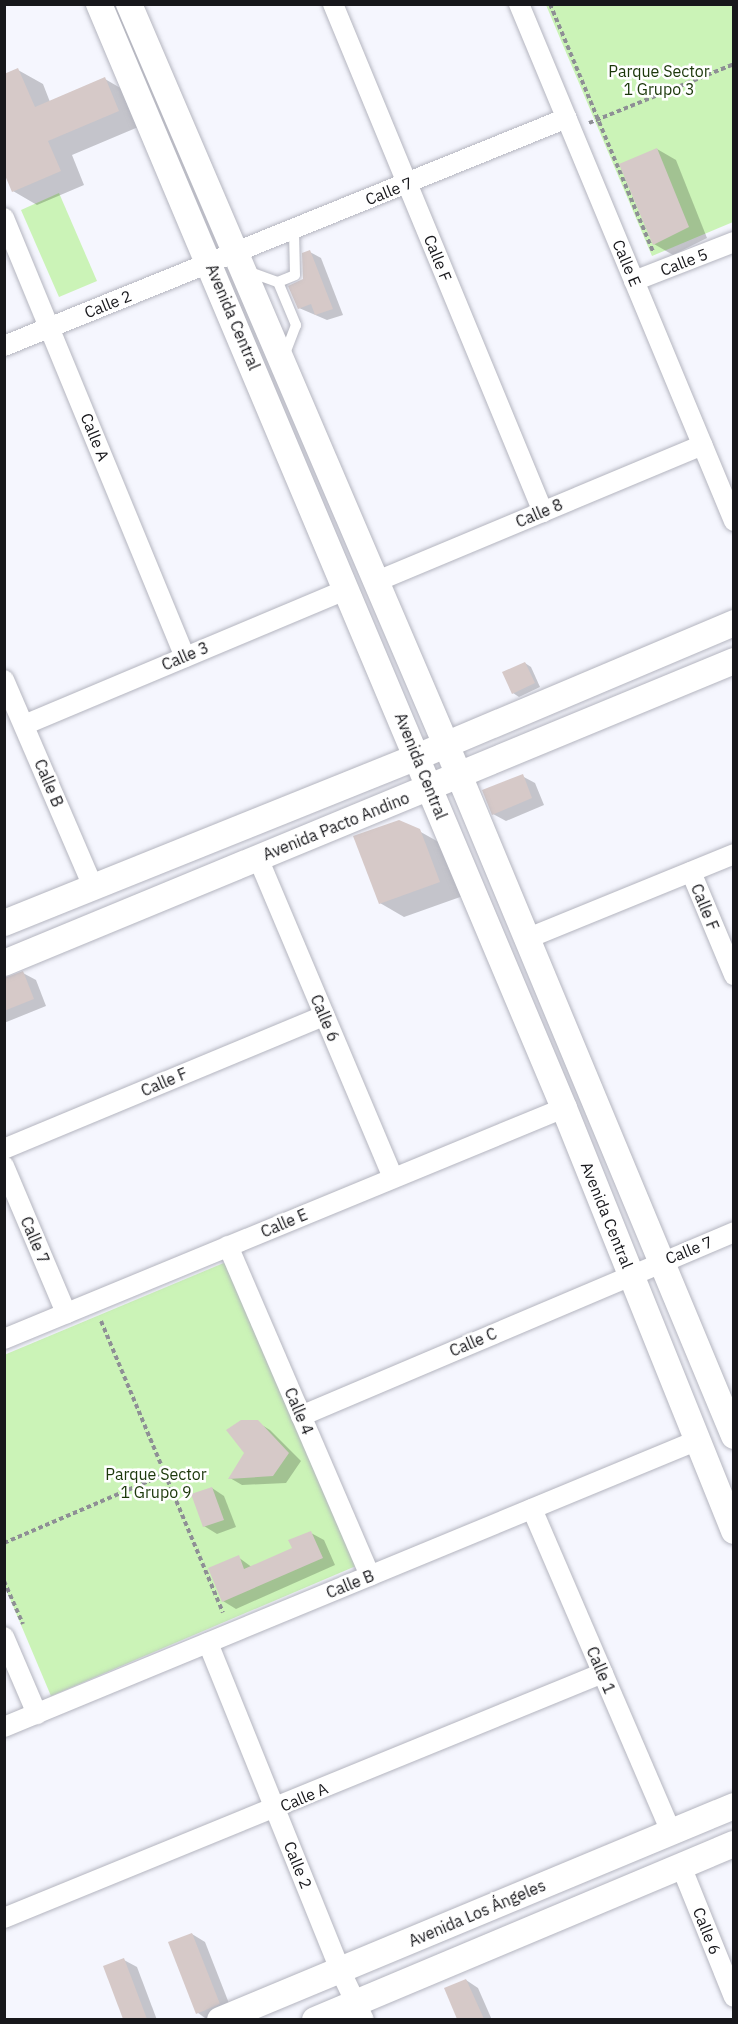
<!DOCTYPE html>
<meta charset="utf-8">
<style>
body{margin:0}
#map{position:relative;width:738px;height:2024px;overflow:hidden;background:#f5f6fe;font-family:"IBM Plex Sans",sans-serif}
div>[style]{position:absolute}
[style*='--x']{left:calc(var(--x)*1px);top:calc(var(--y)*1px);width:calc(var(--w)*1px);rotate:calc(var(--a)*1deg)}
.green>*{inset:0;background:#cbf3b7}
.shadow>*{inset:0;background:#0003}
.building>*{inset:0;background:#d6c9c8}
.path>*{height:4px;margin-top:-2px;transform-origin:0;background:repeating-linear-gradient(90deg,#8e8f95 0 4.5px,transparent 0 7.5px)}
.roads{filter:drop-shadow(0 0 2px #b4b5bf) drop-shadow(0 0 2px #b4b5bf)}
.service>*{height:10px;margin:-5px;padding:0 5px;transform-origin:5px;border-radius:5px;background:#fff}
.minor>*{height:20px;margin:-10px;padding:0 10px;transform-origin:10px;border-radius:10px;background:#fff}
.tertiary>*{height:26px;margin:-13px;padding:0 13px;transform-origin:13px;border-radius:13px;background:#fff}
span{translate:-50% -50%;white-space:nowrap;text-align:center;line-height:1.15;-webkit-text-stroke:5px #fff;paint-order:stroke}
.park-label{font-size:16px;color:#1c380b}
.street-label{font-size:16px;color:#17171b}
.frame{position:absolute;inset:0;border:6px solid #17171b;pointer-events:none}
</style>
<div id="map">
<div class="green">
<i style="clip-path:polygon(546px 5px,733px 5px,733px 222px,652px 256px)"></i>
<i style="clip-path:polygon(59px 193px,97px 281px,59px 297px,21px 210px)"></i>
<i style="clip-path:polygon(226px 1262px,356px 1566px,51px 1696px,5px 1587px,4px 1355px)"></i>
</div>
<div class="shadow">
<i style="clip-path:polygon(18px 70px,43px 84px,50px 102px,105px 79px,129px 93px,143px 125px,72px 155px,84px 185px,37px 205px,13px 191px)"></i>
<i style="clip-path:polygon(657px 149px,676px 160px,707px 238px,673px 255px,654px 244px)"></i>
<i style="clip-path:polygon(310px 252px,321px 258px,343px 315px,327px 320px,299px 308px)"></i>
<i style="clip-path:polygon(525px 663px,531px 667px,540px 687px,519px 697px,513px 693px)"></i>
<i style="clip-path:polygon(522px 776px,535px 783px,544px 805px,506px 821px,493px 814px)"></i>
<i style="clip-path:polygon(419px 831px,444px 845px,463px 896px,404px 917px,380px 903px)"></i>
<i style="clip-path:polygon(23px 973px,36px 980px,46px 1006px,4px 1023px,4px 980px)"></i>
<i style="clip-path:polygon(257px 1422px,270px 1430px,301px 1461px,286px 1483px,242px 1485px,230px 1478px,246px 1453px)"></i>
<i style="clip-path:polygon(212px 1488px,224px 1496px,236px 1527px,217px 1534px,204px 1526px)"></i>
<i style="clip-path:polygon(311px 1533px,324px 1540px,335px 1565px,236px 1609px,223px 1601px,238px 1557px,253px 1568px,294px 1549px)"></i>
<i style="clip-path:polygon(192px 1934px,205px 1942px,232px 2011px,208px 2020px,198px 2013px)"></i>
<i style="clip-path:polygon(124px 1960px,137px 1967px,157px 2020px,125px 2020px,105px 1967px)"></i>
<i style="clip-path:polygon(466px 1980px,478px 1988px,492px 2020px,459px 2020px,446px 1989px)"></i>
</div>
<div class="building">
<i style="clip-path:polygon(18px 68px,35px 107px,105px 77px,119px 111px,48px 141px,61px 171px,12px 192px,4px 173px,4px 74px)"></i>
<i style="clip-path:polygon(657px 148px,689px 227px,653px 245px,619px 164px)"></i>
<i style="clip-path:polygon(310px 250px,333px 309px,315px 315px,311px 304px,298px 309px,288px 286px,303px 279px,302px 253px)"></i>
<i style="clip-path:polygon(525px 662px,535px 683px,512px 694px,502px 672px)"></i>
<i style="clip-path:polygon(523px 774px,532px 798px,492px 815px,482px 790px)"></i>
<i style="clip-path:polygon(399px 820px,420px 829px,440px 882px,379px 904px,353px 836px)"></i>
<i style="clip-path:polygon(23px 971px,34px 999px,4px 1011px,4px 978px)"></i>
<i style="clip-path:polygon(241px 1420px,258px 1420px,289px 1453px,273px 1476px,228px 1479px,244px 1453px,226px 1430px)"></i>
<i style="clip-path:polygon(212px 1487px,224px 1520px,203px 1527px,191px 1494px)"></i>
<i style="clip-path:polygon(311px 1531px,323px 1558px,222px 1602px,208px 1568px,239px 1555px,244px 1569px,292px 1548px,288px 1540px)"></i>
<i style="clip-path:polygon(192px 1933px,220px 2004px,196px 2014px,168px 1942px)"></i>
<i style="clip-path:polygon(124px 1958px,147px 2019px,123px 2019px,103px 1966px)"></i>
<i style="clip-path:polygon(466px 1979px,484px 2019px,457px 2019px,444px 1988px)"></i>
</div>
<div class="path">
<i style="--x:550;--y:4;--w:268;--a:67.4"></i>
<i style="--x:589;--y:123;--w:157;--a:-22.1"></i>
<i style="--x:101;--y:1321;--w:316;--a:67.3"></i>
<i style="--x:4;--y:1543;--w:175;--a:-23.2"></i>
<i style="--x:4;--y:1581;--w:47;--a:66.2"></i>
</div>
<div class="roads">
<div class="service">
<i style="--x:247;--y:271;--w:33;--a:20"></i>
<i style="--x:278;--y:282;--w:47;--a:67.3"></i>
<i style="--x:296;--y:325;--w:34;--a:111"></i>
<i style="--x:278;--y:282;--w:18;--a:-22"></i>
<i style="--x:295;--y:275;--w:45;--a:-91.3"></i>
</div>
<div class="minor">
<i style="--x:333;--y:4;--w:550;--a:67.54"></i>
<i style="--x:519;--y:4;--w:560;--a:67.42"></i>
<i style="--x:4;--y:218;--w:475;--a:67.6"></i>
<i style="--x:634;--y:281;--w:107;--a:-21.3"></i>
<i style="--x:4;--y:346;--w:607;--a:-22.05"></i>
<i style="--x:375;--y:582;--w:355;--a:-22.7"></i>
<i style="--x:4;--y:680;--w:225;--a:66.7"></i>
<i style="--x:24;--y:725;--w:350;--a:-22.8"></i>
<i style="--x:258;--y:858;--w:347;--a:67.1"></i>
<i style="--x:691;--y:872;--w:112;--a:67.3"></i>
<i style="--x:526;--y:939;--w:225;--a:-22.2"></i>
<i style="--x:4;--y:1149;--w:347;--a:-22.6"></i>
<i style="--x:4;--y:1166;--w:160;--a:67.1"></i>
<i style="--x:228;--y:1246;--w:359;--a:66.7"></i>
<i style="--x:4;--y:1339;--w:606;--a:-22.42"></i>
<i style="--x:301;--y:1416;--w:470;--a:-23"></i>
<i style="--x:532;--y:1509;--w:352;--a:66.7"></i>
<i style="--x:4;--y:1637;--w:84;--a:66.8"></i>
<i style="--x:208;--y:1643;--w:353;--a:68"></i>
<i style="--x:340;--y:1970;--w:55;--a:64.4"></i>
<i style="--x:4;--y:1727;--w:749;--a:-22.46"></i>
<i style="--x:681;--y:1866;--w:141;--a:68"></i>
<i style="--x:4;--y:1918;--w:647;--a:-22.25"></i>
</div>
<div class="tertiary">
<i style="--x:99;--y:4;--w:1198;--a:67.16"></i>
<i style="--x:564;--y:1108;--w:456;--a:68.1"></i>
<i style="--x:129;--y:4;--w:839;--a:66.83"></i>
<i style="--x:459;--y:775;--w:716;--a:67.41"></i>
<i style="--x:4;--y:923;--w:445;--a:-21.9"></i>
<i style="--x:417;--y:757;--w:344;--a:-22.9"></i>
<i style="--x:4;--y:963;--w:790;--a:-22.47"></i>
<i style="--x:220;--y:2020;--w:557;--a:-22.6"></i>
<i style="--x:315;--y:2020;--w:454;--a:-22.8"></i>
</div>
</div>
<div class="park-label">
<span style="left:659px;top:80px">Parque Sector<br>1 Grupo 3</span>
<span style="left:156px;top:1483px">Parque Sector<br>1 Grupo 9</span>
</div>
<div class="street-label">
<span style="left:389px;top:191px;rotate:-22deg">Calle 7</span>
<span style="left:438px;top:258px;rotate:68deg">Calle F</span>
<span style="left:684px;top:262px;rotate:-21deg">Calle 5</span>
<span style="left:627px;top:263px;rotate:67deg">Calle E</span>
<span style="left:108px;top:304px;rotate:-22deg">Calle 2</span>
<span style="left:233px;top:317px;rotate:67deg">Avenida Central</span>
<span style="left:95px;top:437px;rotate:68deg">Calle A</span>
<span style="left:539px;top:513px;rotate:-23deg">Calle 8</span>
<span style="left:185px;top:656px;rotate:-23deg">Calle 3</span>
<span style="left:421px;top:766px;rotate:68deg">Avenida Central</span>
<span style="left:49px;top:783px;rotate:67deg">Calle B</span>
<span style="left:336px;top:826px;rotate:-22deg">Avenida Pacto Andino</span>
<span style="left:705px;top:907px;rotate:68deg">Calle F</span>
<span style="left:325px;top:1018px;rotate:67deg">Calle 6</span>
<span style="left:164px;top:1082px;rotate:-23deg">Calle F</span>
<span style="left:607px;top:1215px;rotate:68deg">Avenida Central</span>
<span style="left:284px;top:1223px;rotate:-23deg">Calle E</span>
<span style="left:35px;top:1240px;rotate:67deg">Calle 7</span>
<span style="left:689px;top:1250px;rotate:-22deg">Calle 7</span>
<span style="left:473px;top:1342px;rotate:-23deg">Calle C</span>
<span style="left:299px;top:1411px;rotate:67deg">Calle 4</span>
<span style="left:350px;top:1584px;rotate:-22deg">Calle B</span>
<span style="left:601px;top:1670px;rotate:67deg">Calle 1</span>
<span style="left:304px;top:1797px;rotate:-23deg">Calle A</span>
<span style="left:298px;top:1865px;rotate:68deg">Calle 2</span>
<span style="left:477px;top:1913px;rotate:-23deg">Avenida Los Ángeles</span>
<span style="left:707px;top:1931px;rotate:68deg">Calle 6</span>
</div>
<div class="frame"></div>
</div>
